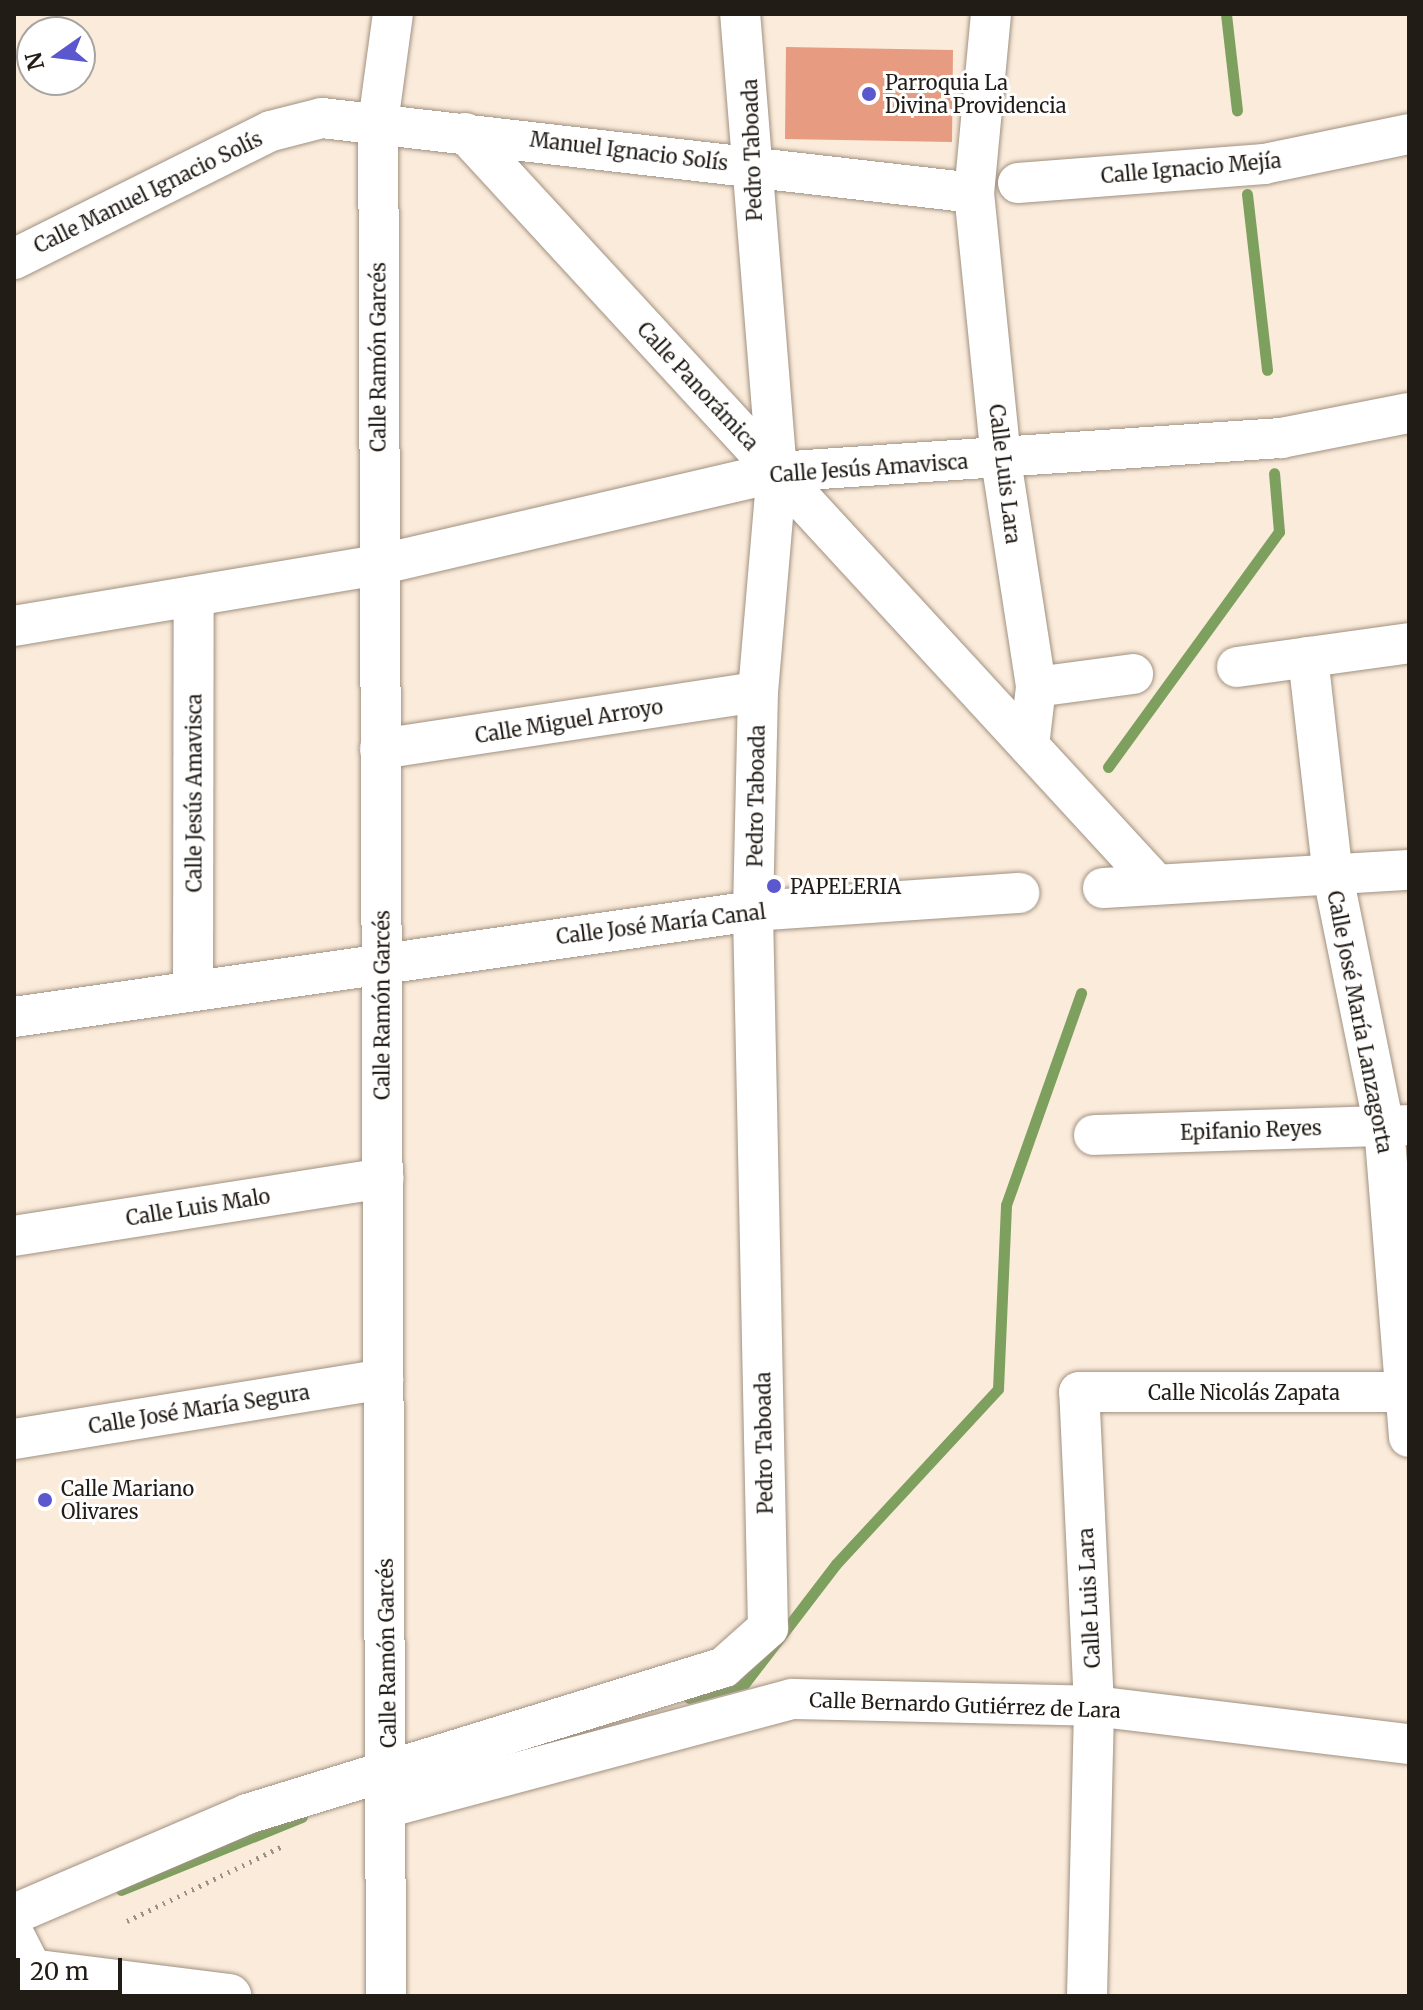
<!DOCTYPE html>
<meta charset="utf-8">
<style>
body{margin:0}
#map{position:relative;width:1423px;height:2010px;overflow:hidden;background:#fbebda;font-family:Merriweather,serif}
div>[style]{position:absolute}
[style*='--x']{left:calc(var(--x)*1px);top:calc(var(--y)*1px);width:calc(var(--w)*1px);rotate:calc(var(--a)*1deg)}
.stream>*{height:11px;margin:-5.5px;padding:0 5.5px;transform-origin:5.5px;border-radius:5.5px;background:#7ea05f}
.building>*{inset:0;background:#e79c81}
.path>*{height:5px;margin-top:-2.5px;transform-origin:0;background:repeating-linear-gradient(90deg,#9b9083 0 2px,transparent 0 8px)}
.roads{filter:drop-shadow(0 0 2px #a09181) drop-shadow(0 0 2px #a09181)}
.minor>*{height:40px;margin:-20px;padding:0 20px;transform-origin:20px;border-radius:20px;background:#fff}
.tertiary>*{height:44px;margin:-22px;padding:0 22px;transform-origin:22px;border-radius:22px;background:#fff}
.dots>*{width:22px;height:22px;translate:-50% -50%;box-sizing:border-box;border:4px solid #fff;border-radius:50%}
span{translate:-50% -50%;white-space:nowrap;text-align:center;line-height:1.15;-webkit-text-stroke:6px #fff;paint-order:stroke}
.poi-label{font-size:20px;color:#221c16}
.left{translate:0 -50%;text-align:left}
.street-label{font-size:20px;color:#221c16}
.frame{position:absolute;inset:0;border:16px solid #221c16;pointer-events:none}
.north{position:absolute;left:16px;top:16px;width:80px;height:80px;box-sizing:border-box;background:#fff;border:2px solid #a7a4a2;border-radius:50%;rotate:256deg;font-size:22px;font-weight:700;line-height:32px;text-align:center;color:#221c16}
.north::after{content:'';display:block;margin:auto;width:28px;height:36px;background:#5b57cf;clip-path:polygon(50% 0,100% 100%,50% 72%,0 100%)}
.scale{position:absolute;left:16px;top:1958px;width:106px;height:36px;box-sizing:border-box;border:4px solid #221c16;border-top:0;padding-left:10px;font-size:24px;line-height:28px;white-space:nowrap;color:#221c16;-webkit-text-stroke:6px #fff;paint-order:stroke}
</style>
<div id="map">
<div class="stream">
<i style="--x:1226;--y:14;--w:97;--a:83.5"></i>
<i style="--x:1247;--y:194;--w:177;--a:83.5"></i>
<i style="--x:1108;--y:767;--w:291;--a:-54"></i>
<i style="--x:1279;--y:532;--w:59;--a:-94.8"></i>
<i style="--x:689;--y:1698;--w:58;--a:-15"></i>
<i style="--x:745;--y:1683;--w:150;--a:-52.6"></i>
<i style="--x:836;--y:1564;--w:238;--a:-47.2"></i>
<i style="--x:998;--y:1389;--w:184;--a:-87.5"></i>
<i style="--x:1006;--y:1205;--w:225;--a:-70.5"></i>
<i style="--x:121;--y:1890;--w:195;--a:-22"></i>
</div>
<div class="building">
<i style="clip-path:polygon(786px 47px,953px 50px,952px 142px,785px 139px)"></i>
</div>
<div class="path">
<i style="--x:127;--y:1921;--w:175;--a:-25.7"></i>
</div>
<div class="roads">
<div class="minor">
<i style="--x:991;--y:14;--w:180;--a:95.4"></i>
<i style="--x:974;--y:193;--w:268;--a:84.2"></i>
<i style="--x:1001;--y:460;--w:230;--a:81.2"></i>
<i style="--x:1036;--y:687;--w:59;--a:96.8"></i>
<i style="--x:465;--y:133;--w:1021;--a:47.38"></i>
<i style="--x:1018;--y:183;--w:247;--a:-4.4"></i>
<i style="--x:1264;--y:164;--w:148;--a:-11.7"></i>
<i style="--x:14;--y:259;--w:287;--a:-26.5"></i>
<i style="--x:271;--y:131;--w:53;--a:-14.3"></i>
<i style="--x:322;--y:118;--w:656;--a:6.56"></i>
<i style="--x:14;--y:626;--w:369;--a:-9.5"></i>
<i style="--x:378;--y:565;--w:410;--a:-13.1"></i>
<i style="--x:777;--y:472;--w:505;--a:-3.86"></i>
<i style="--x:1281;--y:438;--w:130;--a:-11.1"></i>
<i style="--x:1308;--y:657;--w:220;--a:83.5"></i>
<i style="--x:1333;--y:876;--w:255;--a:78.5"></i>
<i style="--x:1384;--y:1126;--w:312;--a:85.4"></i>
<i style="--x:1237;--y:667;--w:174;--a:-7.9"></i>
<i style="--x:1036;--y:687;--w:98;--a:-7.6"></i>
<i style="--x:380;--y:749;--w:382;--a:-8.6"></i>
<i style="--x:1103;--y:888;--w:307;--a:-3.4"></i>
<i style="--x:193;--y:990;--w:394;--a:-89.9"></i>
<i style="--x:14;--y:1017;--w:747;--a:-8.16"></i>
<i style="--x:753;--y:911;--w:267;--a:-3.9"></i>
<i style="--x:1094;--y:1135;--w:315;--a:-1.8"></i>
<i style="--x:14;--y:1236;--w:374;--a:-8.9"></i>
<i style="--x:14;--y:1439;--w:374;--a:-9.2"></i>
<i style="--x:389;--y:1807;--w:417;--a:-15"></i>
<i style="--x:792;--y:1699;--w:302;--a:1.3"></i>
<i style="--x:1094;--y:1706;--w:317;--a:6.9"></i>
<i style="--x:14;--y:1914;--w:254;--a:-23.2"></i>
<i style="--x:247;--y:1814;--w:499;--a:-17.1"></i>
<i style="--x:724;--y:1667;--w:59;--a:-41.6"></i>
<i style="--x:768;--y:1628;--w:717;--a:-91.2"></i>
<i style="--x:753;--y:911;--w:219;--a:-88.7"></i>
<i style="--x:758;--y:692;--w:221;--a:-85.1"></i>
<i style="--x:777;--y:472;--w:459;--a:-94.6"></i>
<i style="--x:386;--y:1996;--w:1873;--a:-90.24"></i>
<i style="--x:378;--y:123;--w:110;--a:-82.2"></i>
<i style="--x:1087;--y:1996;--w:290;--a:-88.6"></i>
<i style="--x:1094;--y:1706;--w:314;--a:-92.7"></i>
<i style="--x:1079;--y:1392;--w:330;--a:0"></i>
</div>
<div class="tertiary">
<i style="--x:14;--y:1939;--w:36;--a:63"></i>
<i style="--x:30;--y:1971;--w:201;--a:7.2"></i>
</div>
</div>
<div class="dots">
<i style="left:869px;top:94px;background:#5b57cf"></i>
<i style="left:774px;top:886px;background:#5b57cf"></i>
<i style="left:45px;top:1500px;background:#5b57cf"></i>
</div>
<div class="poi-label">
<span class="left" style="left:885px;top:94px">Parroquia La<br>Divina Providencia</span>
<span class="left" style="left:790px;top:886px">PAPELERIA</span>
<span class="left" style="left:61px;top:1500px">Calle Mariano<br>Olivares</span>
</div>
<div class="street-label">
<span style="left:752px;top:150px;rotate:-92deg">Pedro Taboada</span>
<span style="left:629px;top:151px;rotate:7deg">Manuel Ignacio Solís</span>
<span style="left:1191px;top:168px;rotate:-5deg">Calle Ignacio Mejía</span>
<span style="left:148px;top:192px;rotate:-26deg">Calle Manuel Ignacio Solís</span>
<span style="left:378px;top:357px;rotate:-90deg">Calle Ramón Garcés</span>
<span style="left:698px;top:386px;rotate:47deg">Calle Panorámica</span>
<span style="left:869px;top:468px;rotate:-4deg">Calle Jesús Amavisca</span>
<span style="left:1005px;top:474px;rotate:83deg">Calle Luis Lara</span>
<span style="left:569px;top:721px;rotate:-9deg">Calle Miguel Arroyo</span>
<span style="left:194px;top:793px;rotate:-90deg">Calle Jesús Amavisca</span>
<span style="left:756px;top:796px;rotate:-89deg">Pedro Taboada</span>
<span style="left:661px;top:924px;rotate:-7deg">Calle José María Canal</span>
<span style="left:382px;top:1005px;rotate:-90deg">Calle Ramón Garcés</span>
<span style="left:1360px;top:1022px;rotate:79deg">Calle José María Lanzagorta</span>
<span style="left:1251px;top:1130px;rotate:-2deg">Epifanio Reyes</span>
<span style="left:198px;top:1207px;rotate:-9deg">Calle Luis Malo</span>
<span style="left:1244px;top:1392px">Calle Nicolás Zapata</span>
<span style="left:199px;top:1409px;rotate:-9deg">Calle José María Segura</span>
<span style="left:764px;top:1443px;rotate:-91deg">Pedro Taboada</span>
<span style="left:1089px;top:1598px;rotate:-93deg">Calle Luis Lara</span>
<span style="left:387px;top:1653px;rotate:-91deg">Calle Ramón Garcés</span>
<span style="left:965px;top:1705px;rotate:2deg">Calle Bernardo Gutiérrez de Lara</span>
</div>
<div class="frame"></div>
<div class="north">N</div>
<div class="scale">20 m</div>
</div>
